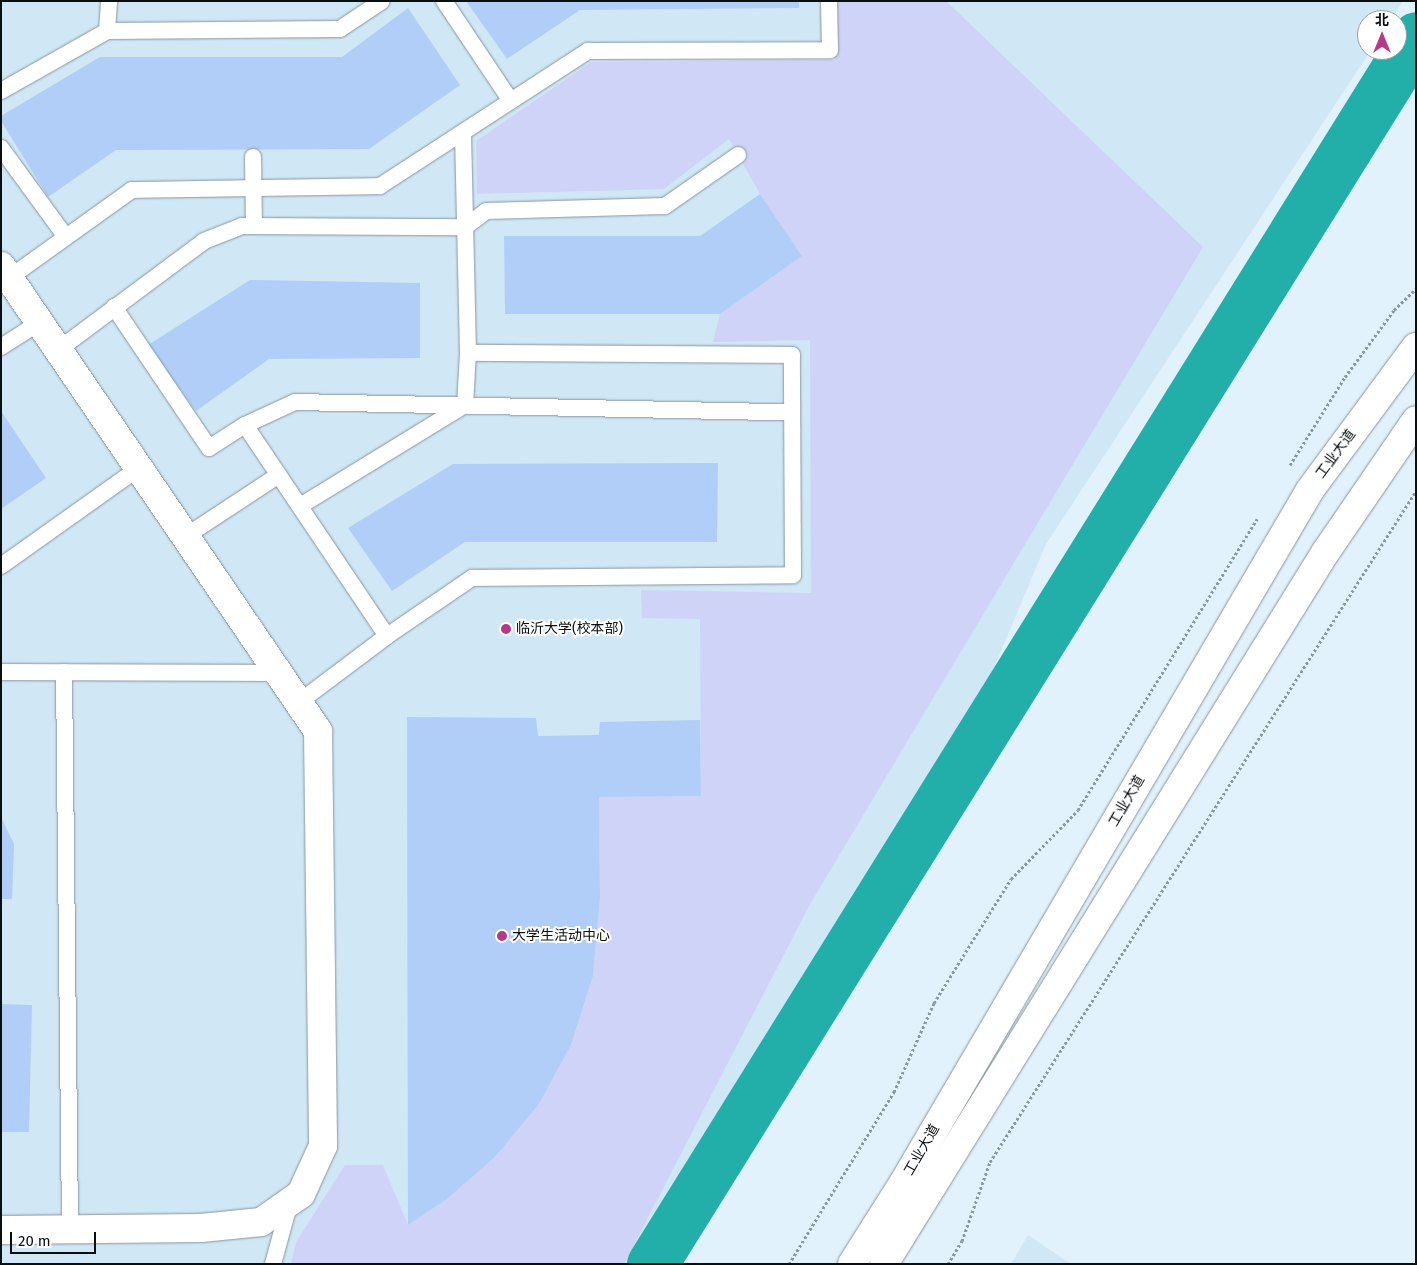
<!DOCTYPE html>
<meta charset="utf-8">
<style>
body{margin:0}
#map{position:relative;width:1417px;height:1265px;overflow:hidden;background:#e2f2fc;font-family:"Fira Sans","Noto Sans SC",sans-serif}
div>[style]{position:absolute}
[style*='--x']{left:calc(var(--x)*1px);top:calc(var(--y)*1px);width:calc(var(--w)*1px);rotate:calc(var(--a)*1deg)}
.built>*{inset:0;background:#d0e7f6}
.green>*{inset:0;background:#cfd3f7}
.river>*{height:51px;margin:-25.5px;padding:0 25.5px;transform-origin:25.5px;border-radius:25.5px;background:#23afa9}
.building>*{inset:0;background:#b0cef8}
.path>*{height:3px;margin-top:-1.5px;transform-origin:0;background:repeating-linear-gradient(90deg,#8c989f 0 2.5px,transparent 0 5px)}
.roads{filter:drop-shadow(0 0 1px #87969f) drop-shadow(0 0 1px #87969f)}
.service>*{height:16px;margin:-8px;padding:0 8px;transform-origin:8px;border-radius:8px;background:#fff}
.minor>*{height:28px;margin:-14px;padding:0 14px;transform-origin:14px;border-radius:14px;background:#fff}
.primary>*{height:28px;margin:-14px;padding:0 14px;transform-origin:14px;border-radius:14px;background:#fff}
.dots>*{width:14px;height:14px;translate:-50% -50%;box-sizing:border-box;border:2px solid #fff;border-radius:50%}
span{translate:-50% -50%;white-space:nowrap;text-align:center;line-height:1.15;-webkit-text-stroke:4px #fff;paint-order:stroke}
.street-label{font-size:14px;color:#090e11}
.poi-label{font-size:14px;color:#090e11}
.left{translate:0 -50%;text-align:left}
.frame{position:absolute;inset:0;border:2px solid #090e11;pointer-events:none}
.north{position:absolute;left:1357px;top:10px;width:50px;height:50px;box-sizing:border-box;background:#fff;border:1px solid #9d9fa0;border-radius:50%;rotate:0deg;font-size:14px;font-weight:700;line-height:20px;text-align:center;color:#090e11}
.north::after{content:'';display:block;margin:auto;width:18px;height:22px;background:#b73885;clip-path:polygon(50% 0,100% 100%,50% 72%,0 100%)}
.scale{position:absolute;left:10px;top:1232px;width:86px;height:22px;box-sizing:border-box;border:2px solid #090e11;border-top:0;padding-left:6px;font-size:15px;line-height:18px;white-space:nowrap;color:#090e11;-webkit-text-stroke:4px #fff;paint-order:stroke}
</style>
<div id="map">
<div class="built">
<i style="clip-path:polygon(1px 1px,1403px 1px,1391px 20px,1367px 20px,1367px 50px,1371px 50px,1046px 544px,975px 713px,633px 1264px,1px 1264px)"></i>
<i style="clip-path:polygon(1028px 1235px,1071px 1264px,1011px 1264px)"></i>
</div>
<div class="green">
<i style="clip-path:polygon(837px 1px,946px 1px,1203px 247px,810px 904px,624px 1264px,291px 1264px,296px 1242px,345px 1165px,383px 1165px,408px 1225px,447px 1199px,496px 1156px,539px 1104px,571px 1045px,593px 976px,600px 897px,599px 797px,701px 796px,700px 619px,642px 618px,641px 590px,811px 593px,810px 340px,713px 342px,720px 314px,802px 256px,760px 194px,729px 139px,664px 189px,477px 194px,476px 141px,591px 62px,835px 60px)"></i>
</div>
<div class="river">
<i style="--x:652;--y:1264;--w:1445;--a:-58.09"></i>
</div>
<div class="building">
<i style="clip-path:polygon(466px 1px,799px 1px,799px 8px,580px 10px,507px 59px)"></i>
<i style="clip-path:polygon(408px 8px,460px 85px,369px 149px,116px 150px,48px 197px,1px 121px,1px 116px,100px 57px,342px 57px)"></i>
<i style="clip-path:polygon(760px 194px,802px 256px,720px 314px,505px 314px,504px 236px,700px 236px)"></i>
<i style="clip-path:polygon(250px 280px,420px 283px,420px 358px,269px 359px,196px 411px,148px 345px)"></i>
<i style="clip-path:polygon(1px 411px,46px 478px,1px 509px)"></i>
<i style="clip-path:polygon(718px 463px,717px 542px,465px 542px,392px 591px,348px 528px,453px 464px)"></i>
<i style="clip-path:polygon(407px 717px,536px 718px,538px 736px,599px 735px,600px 722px,700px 720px,701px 796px,599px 797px,600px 897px,593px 976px,571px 1045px,539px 1104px,496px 1156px,447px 1199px,408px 1225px)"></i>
<i style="clip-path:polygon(1px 817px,14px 844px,12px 899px,1px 899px)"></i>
<i style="clip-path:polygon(1px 1004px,32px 1005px,29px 1132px,1px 1132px)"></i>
</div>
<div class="path">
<i style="--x:1290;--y:465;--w:104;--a:-58"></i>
<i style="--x:1345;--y:377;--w:83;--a:-53.8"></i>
<i style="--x:1394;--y:310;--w:30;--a:-44"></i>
<i style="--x:789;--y:1264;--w:202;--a:-58.6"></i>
<i style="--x:894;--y:1092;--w:98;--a:-65.8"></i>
<i style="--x:934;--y:1003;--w:146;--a:-58.2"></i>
<i style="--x:1011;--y:879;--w:96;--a:-45.8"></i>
<i style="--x:1078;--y:810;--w:342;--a:-58.4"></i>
<i style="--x:948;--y:1264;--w:27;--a:-59"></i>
<i style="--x:962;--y:1241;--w:84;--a:-70.5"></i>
<i style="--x:990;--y:1162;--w:795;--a:-57.59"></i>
</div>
<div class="roads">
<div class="service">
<i style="--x:444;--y:1;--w:120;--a:56.2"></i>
<i style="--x:107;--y:31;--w:30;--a:-86"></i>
<i style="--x:1;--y:91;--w:122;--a:-29.5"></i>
<i style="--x:107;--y:31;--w:233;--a:-0.5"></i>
<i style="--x:340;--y:29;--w:50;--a:-33.7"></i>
<i style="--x:1;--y:148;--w:110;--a:53.9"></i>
<i style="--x:253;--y:157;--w:69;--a:89.2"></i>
<i style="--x:9;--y:278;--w:151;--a:-35.6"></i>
<i style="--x:132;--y:190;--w:248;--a:-0.9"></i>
<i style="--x:380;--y:186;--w:248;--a:-33"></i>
<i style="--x:588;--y:51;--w:242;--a:-0.2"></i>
<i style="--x:830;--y:50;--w:49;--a:-91.2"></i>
<i style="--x:114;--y:307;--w:170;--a:56"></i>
<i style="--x:209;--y:448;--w:43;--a:-32.6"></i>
<i style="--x:245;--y:425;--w:254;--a:56.1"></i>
<i style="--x:387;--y:636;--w:110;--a:143.1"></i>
<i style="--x:1;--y:347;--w:46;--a:-32.7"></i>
<i style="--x:58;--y:350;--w:182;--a:-36.7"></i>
<i style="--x:204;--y:241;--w:41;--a:-21.5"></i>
<i style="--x:242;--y:226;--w:223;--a:0.3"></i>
<i style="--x:465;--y:227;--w:26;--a:-37"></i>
<i style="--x:486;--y:211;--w:179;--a:-1.6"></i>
<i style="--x:665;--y:206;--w:89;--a:-34.9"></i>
<i style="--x:245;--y:425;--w:55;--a:-24.7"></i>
<i style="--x:295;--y:402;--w:497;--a:1.2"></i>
<i style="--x:300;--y:506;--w:193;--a:-31.5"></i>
<i style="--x:465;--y:405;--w:52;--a:-86.7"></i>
<i style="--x:186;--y:536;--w:111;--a:-33.3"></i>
<i style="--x:1;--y:566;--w:169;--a:-35.4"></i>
<i style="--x:387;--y:636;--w:103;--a:-34.3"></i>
<i style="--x:472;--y:578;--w:321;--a:-0.5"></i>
<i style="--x:793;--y:575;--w:220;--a:-90.3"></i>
<i style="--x:792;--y:355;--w:324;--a:-179.6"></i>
<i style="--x:468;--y:353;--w:220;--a:-91.3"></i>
<i style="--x:1;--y:672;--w:279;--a:0.2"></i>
<i style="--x:64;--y:672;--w:557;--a:89.38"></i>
<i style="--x:273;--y:1264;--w:64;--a:-74.7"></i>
</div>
<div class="minor">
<i style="--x:1;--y:266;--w:563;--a:55.72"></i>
<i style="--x:318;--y:731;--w:415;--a:89.3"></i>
<i style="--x:323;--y:1146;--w:53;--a:114.6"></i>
<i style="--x:301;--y:1194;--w:49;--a:145"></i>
<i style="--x:261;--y:1222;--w:60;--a:174.3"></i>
<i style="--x:201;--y:1228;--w:200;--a:179.4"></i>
</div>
<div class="primary">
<i style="--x:852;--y:1264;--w:93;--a:-57.7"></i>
<i style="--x:902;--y:1185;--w:806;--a:-59.58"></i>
<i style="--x:1310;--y:490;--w:178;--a:-53.5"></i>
<i style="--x:884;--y:1264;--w:837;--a:-58.19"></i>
<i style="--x:1325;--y:553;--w:161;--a:-55.6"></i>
</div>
</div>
<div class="dots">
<i style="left:506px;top:629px;background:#b73885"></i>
<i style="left:502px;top:936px;background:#b73885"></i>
</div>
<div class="street-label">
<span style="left:1336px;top:454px;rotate:-54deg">工业大道</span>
<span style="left:1127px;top:801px;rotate:-60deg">工业大道</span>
<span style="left:922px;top:1150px;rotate:-60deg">工业大道</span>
</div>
<div class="poi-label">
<span class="left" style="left:516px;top:629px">临沂大学(校本部)</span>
<span class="left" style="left:512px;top:936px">大学生活动中心</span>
</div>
<div class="frame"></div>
<div class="north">北</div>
<div class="scale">20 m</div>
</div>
